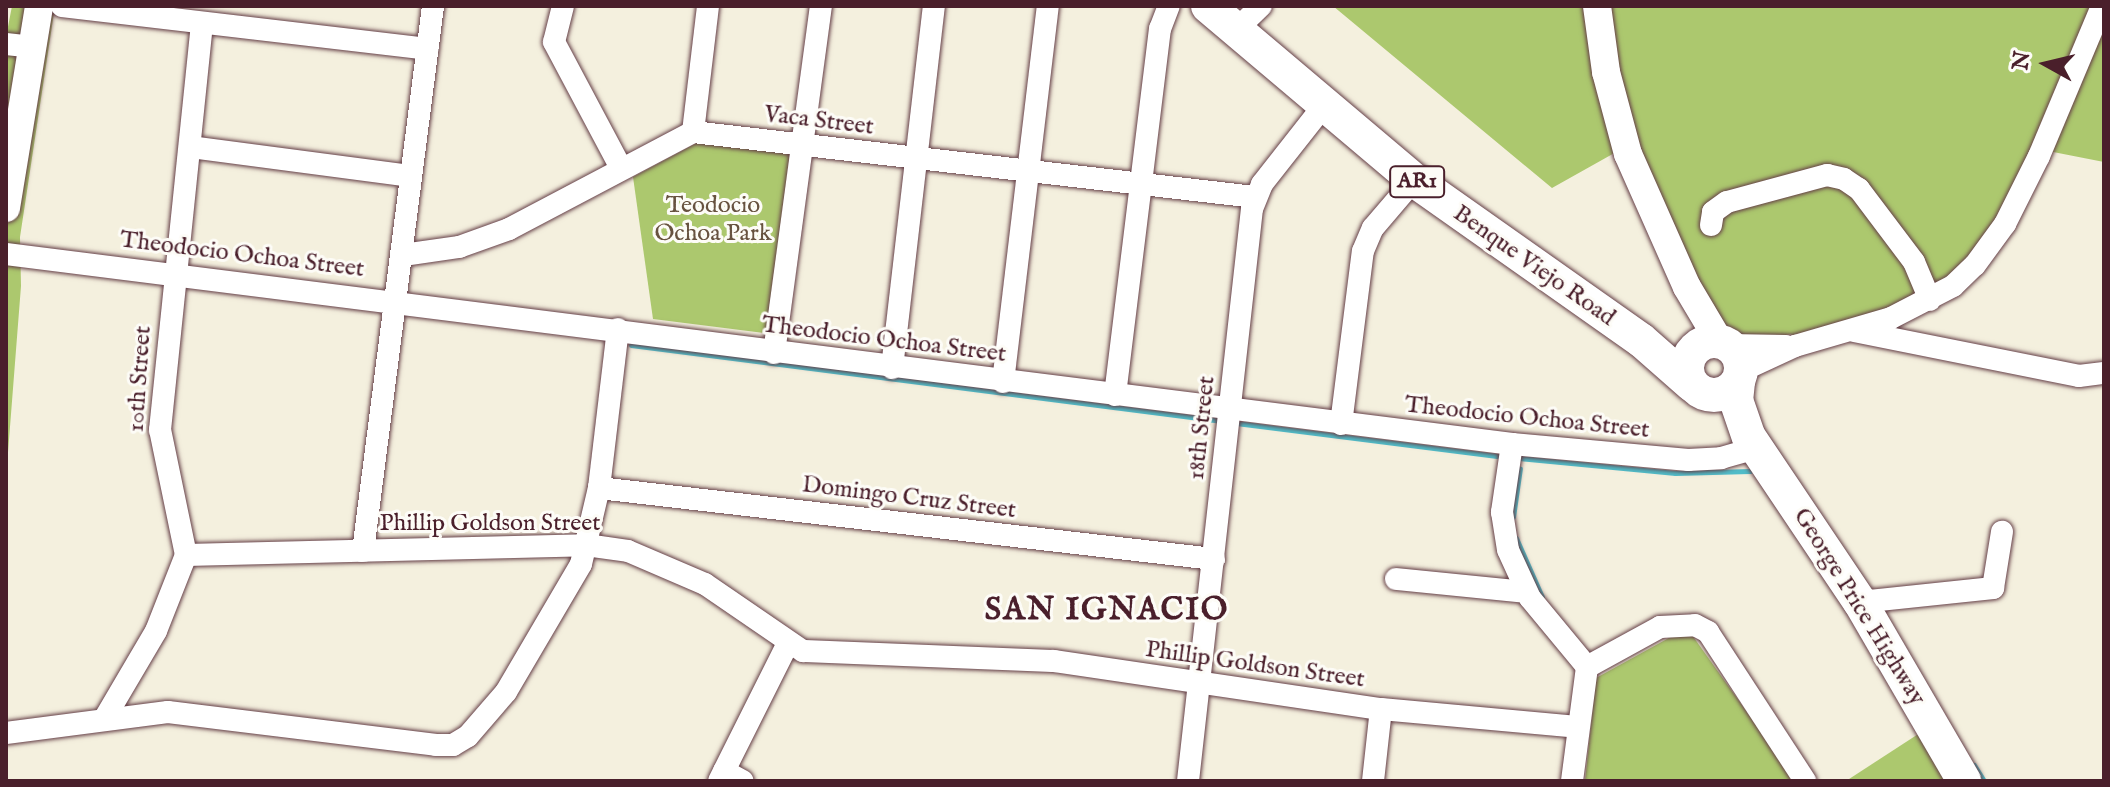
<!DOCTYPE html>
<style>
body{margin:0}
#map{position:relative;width:2110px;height:787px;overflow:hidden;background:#f4f0de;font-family:"IM FELL English",serif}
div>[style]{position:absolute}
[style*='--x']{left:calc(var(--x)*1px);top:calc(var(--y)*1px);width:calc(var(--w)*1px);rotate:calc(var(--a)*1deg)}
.green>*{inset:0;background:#acc86e}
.stream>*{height:5px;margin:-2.5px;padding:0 2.5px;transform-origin:2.5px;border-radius:2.5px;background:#50bdc9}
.roads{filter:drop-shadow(0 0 2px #643e46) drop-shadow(0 0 2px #643e46)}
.minor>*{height:22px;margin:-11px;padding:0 11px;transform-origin:11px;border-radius:11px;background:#fff}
.major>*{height:28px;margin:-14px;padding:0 14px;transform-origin:14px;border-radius:14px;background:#fff}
.highway>*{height:34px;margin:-17px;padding:0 17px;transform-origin:17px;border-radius:17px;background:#fff}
.highway>.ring{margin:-17px;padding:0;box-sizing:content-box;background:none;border:34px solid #fff;border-radius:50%}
span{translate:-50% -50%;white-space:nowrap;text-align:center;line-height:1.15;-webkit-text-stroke:6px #fdfcf7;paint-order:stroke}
.shield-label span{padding:2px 6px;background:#fdfcf7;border:2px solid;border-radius:6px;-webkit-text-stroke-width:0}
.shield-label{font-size:22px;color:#4a1f2b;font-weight:700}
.street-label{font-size:24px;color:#4a1f2b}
.park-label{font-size:24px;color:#67523f}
.district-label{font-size:32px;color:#4a1f2b;font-weight:700;letter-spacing:2px}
.frame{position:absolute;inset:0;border:8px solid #4a1f2b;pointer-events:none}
.north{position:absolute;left:2006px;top:24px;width:80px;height:80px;-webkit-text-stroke:6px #fdfcf7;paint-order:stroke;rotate:278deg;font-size:22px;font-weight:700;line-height:32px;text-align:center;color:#4a1f2b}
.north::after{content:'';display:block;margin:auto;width:28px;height:36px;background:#4a1f2b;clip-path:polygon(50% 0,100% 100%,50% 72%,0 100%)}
</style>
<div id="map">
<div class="green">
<i style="clip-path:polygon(12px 6px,55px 6px,20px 237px,21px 286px,6px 478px,6px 37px)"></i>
<i style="clip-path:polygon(1333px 6px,2104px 6px,2104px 162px,2043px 150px,1978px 272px,1800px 355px,1791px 334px,1748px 342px,1726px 332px,1618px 151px,1552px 188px)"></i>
<i style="clip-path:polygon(706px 138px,796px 150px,771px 334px,653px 319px,633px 177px)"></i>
<i style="clip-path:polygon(1687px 628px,1796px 781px,1585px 781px,1596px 678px)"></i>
<i style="clip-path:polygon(1926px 729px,1955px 781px,1846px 781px)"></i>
</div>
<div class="stream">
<i style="--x:631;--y:345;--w:596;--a:7.33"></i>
<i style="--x:1236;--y:423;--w:263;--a:7.2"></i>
<i style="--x:1519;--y:458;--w:157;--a:5.5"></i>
<i style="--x:1675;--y:473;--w:75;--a:-1.5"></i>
<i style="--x:1513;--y:517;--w:49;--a:-81.9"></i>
<i style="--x:1516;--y:538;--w:64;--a:66.2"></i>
<i style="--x:1974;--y:765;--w:19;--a:58"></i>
</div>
<div class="roads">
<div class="minor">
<i style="--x:62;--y:6;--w:368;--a:6.7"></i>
<i style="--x:563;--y:6;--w:37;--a:104"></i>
<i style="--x:554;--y:42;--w:143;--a:62"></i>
<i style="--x:1237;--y:29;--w:33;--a:-44"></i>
<i style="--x:6;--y:44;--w:27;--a:6"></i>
<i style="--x:693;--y:132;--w:127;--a:-83.2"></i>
<i style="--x:191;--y:147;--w:221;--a:7.5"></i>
<i style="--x:1711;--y:225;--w:13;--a:-81"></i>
<i style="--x:1713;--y:212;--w:17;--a:-36"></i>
<i style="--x:1727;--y:202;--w:104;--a:-15.1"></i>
<i style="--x:1827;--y:175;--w:17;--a:13"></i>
<i style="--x:1844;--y:179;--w:18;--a:34"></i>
<i style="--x:1859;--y:189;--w:91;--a:53"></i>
<i style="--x:1914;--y:262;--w:41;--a:67.2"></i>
<i style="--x:6;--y:254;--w:1518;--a:7.19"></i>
<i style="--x:1512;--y:444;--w:177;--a:5.2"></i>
<i style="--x:1688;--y:460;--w:33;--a:-3"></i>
<i style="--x:1721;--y:458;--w:36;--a:-16"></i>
<i style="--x:403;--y:255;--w:57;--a:-8.1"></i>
<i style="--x:459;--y:247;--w:53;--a:-19.8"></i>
<i style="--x:509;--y:229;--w:208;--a:-27.8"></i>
<i style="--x:693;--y:132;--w:566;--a:6.6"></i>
<i style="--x:1854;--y:331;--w:229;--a:11.3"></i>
<i style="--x:2079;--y:376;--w:25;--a:-7"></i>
<i style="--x:1728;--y:345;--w:58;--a:1"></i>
<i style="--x:774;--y:353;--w:350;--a:-82.3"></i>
<i style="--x:892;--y:368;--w:364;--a:-83.4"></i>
<i style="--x:1741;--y:371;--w:60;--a:-24.8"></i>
<i style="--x:1795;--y:346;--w:100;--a:-16.3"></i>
<i style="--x:1891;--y:318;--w:70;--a:-27.3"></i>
<i style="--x:1953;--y:286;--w:30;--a:-44"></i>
<i style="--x:1975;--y:265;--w:51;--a:-53.8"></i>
<i style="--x:2005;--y:224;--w:76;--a:-63.4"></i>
<i style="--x:2039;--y:156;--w:163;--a:-67.2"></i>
<i style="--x:1003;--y:382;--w:379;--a:-83.2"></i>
<i style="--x:1115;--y:395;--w:369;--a:-83"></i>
<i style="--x:1160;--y:29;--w:25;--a:-69"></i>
<i style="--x:1341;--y:424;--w:174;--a:-82.8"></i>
<i style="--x:1363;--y:251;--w:25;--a:-67"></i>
<i style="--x:1373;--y:228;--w:63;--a:-49.5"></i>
<i style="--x:1512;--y:444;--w:69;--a:98.4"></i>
<i style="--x:1502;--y:512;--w:38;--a:81"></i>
<i style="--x:1508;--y:550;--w:53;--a:65.4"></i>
<i style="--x:1530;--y:598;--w:89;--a:50.4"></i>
<i style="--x:1587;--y:667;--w:115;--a:97.5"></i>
<i style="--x:599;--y:488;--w:619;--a:6.59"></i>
<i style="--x:363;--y:551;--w:549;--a:-82.68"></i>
<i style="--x:186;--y:555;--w:400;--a:-1.4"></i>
<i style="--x:586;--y:545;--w:42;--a:8.1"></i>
<i style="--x:628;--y:551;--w:84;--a:23.2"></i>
<i style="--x:705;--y:584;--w:119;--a:34.4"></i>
<i style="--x:803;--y:651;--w:251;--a:2.3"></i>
<i style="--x:1054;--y:661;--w:331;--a:8.4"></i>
<i style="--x:1381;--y:709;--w:197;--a:5.2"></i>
<i style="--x:1396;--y:579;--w:131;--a:5.7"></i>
<i style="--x:1860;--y:602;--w:134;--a:-6"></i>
<i style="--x:1993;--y:588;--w:57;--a:-80.9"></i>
<i style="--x:1587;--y:667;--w:83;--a:-28.7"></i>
<i style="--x:1660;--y:627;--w:35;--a:-3"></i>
<i style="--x:1695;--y:625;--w:15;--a:28"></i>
<i style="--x:1708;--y:632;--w:178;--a:56.9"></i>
<i style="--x:106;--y:716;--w:99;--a:-59.5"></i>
<i style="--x:156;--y:631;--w:82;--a:-68.5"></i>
<i style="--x:186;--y:555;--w:128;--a:-101.7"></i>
<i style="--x:160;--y:430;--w:408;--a:-84.1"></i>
<i style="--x:6;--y:733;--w:163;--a:-7.4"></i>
<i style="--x:168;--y:712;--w:270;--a:7"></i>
<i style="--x:436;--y:745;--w:17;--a:0"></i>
<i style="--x:453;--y:745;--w:17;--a:-31"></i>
<i style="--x:468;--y:736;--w:58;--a:-49.2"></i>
<i style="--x:506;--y:692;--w:148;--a:-59.6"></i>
<i style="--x:581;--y:564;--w:78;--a:-76.7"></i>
<i style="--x:599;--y:488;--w:160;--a:-83.2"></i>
<i style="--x:724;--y:771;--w:21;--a:28"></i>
<i style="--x:719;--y:781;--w:154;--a:-63.4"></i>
<i style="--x:1188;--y:781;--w:576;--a:-83.62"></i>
<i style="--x:1252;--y:209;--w:27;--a:-68"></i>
<i style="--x:1262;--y:184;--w:102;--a:-51.8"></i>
<i style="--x:1373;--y:781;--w:72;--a:-83.7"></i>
</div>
<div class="major">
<i style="--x:1597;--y:6;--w:67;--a:82.2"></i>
<i style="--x:1606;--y:72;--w:85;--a:75"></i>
<i style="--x:1628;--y:154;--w:145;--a:66.1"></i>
<i style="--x:1687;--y:287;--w:63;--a:59.3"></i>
<i style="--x:6;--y:208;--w:205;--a:-80.7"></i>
</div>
<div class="highway">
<i style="--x:1208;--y:6;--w:270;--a:40.2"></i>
<i style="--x:1414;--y:180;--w:278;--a:35.2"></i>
<i style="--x:1641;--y:340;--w:67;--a:41.3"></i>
<i class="ring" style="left:1687px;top:341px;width:20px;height:20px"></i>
<i style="--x:1738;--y:382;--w:18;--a:96"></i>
<i style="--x:1736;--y:400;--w:39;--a:71"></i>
<i style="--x:1749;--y:437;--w:199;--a:56.1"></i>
<i style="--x:1860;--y:602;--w:207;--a:59.8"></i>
</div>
</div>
<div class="shield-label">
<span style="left:1417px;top:182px">AR1</span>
</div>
<div class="street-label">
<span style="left:819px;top:121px;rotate:7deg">Vaca Street</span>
<span style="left:242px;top:255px;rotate:7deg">Theodocio Ochoa Street</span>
<span style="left:1534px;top:266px;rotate:35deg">Benque Viejo Road</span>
<span style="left:884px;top:340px;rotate:7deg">Theodocio Ochoa Street</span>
<span style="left:140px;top:379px;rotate:-86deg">10th Street</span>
<span style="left:1527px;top:418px;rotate:6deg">Theodocio Ochoa Street</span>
<span style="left:1202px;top:428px;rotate:-84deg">18th Street</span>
<span style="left:909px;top:498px;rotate:7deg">Domingo Cruz Street</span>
<span style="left:490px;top:524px">Phillip Goldson Street</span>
<span style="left:1859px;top:607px;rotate:58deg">George Price Highway</span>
<span style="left:1255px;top:665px;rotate:8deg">Phillip Goldson Street</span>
</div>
<div class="park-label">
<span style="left:713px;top:220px">Teodocio<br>Ochoa Park</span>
</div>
<div class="district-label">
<span style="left:1107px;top:611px">SAN IGNACIO</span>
</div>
<div class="frame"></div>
<div class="north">N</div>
</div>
